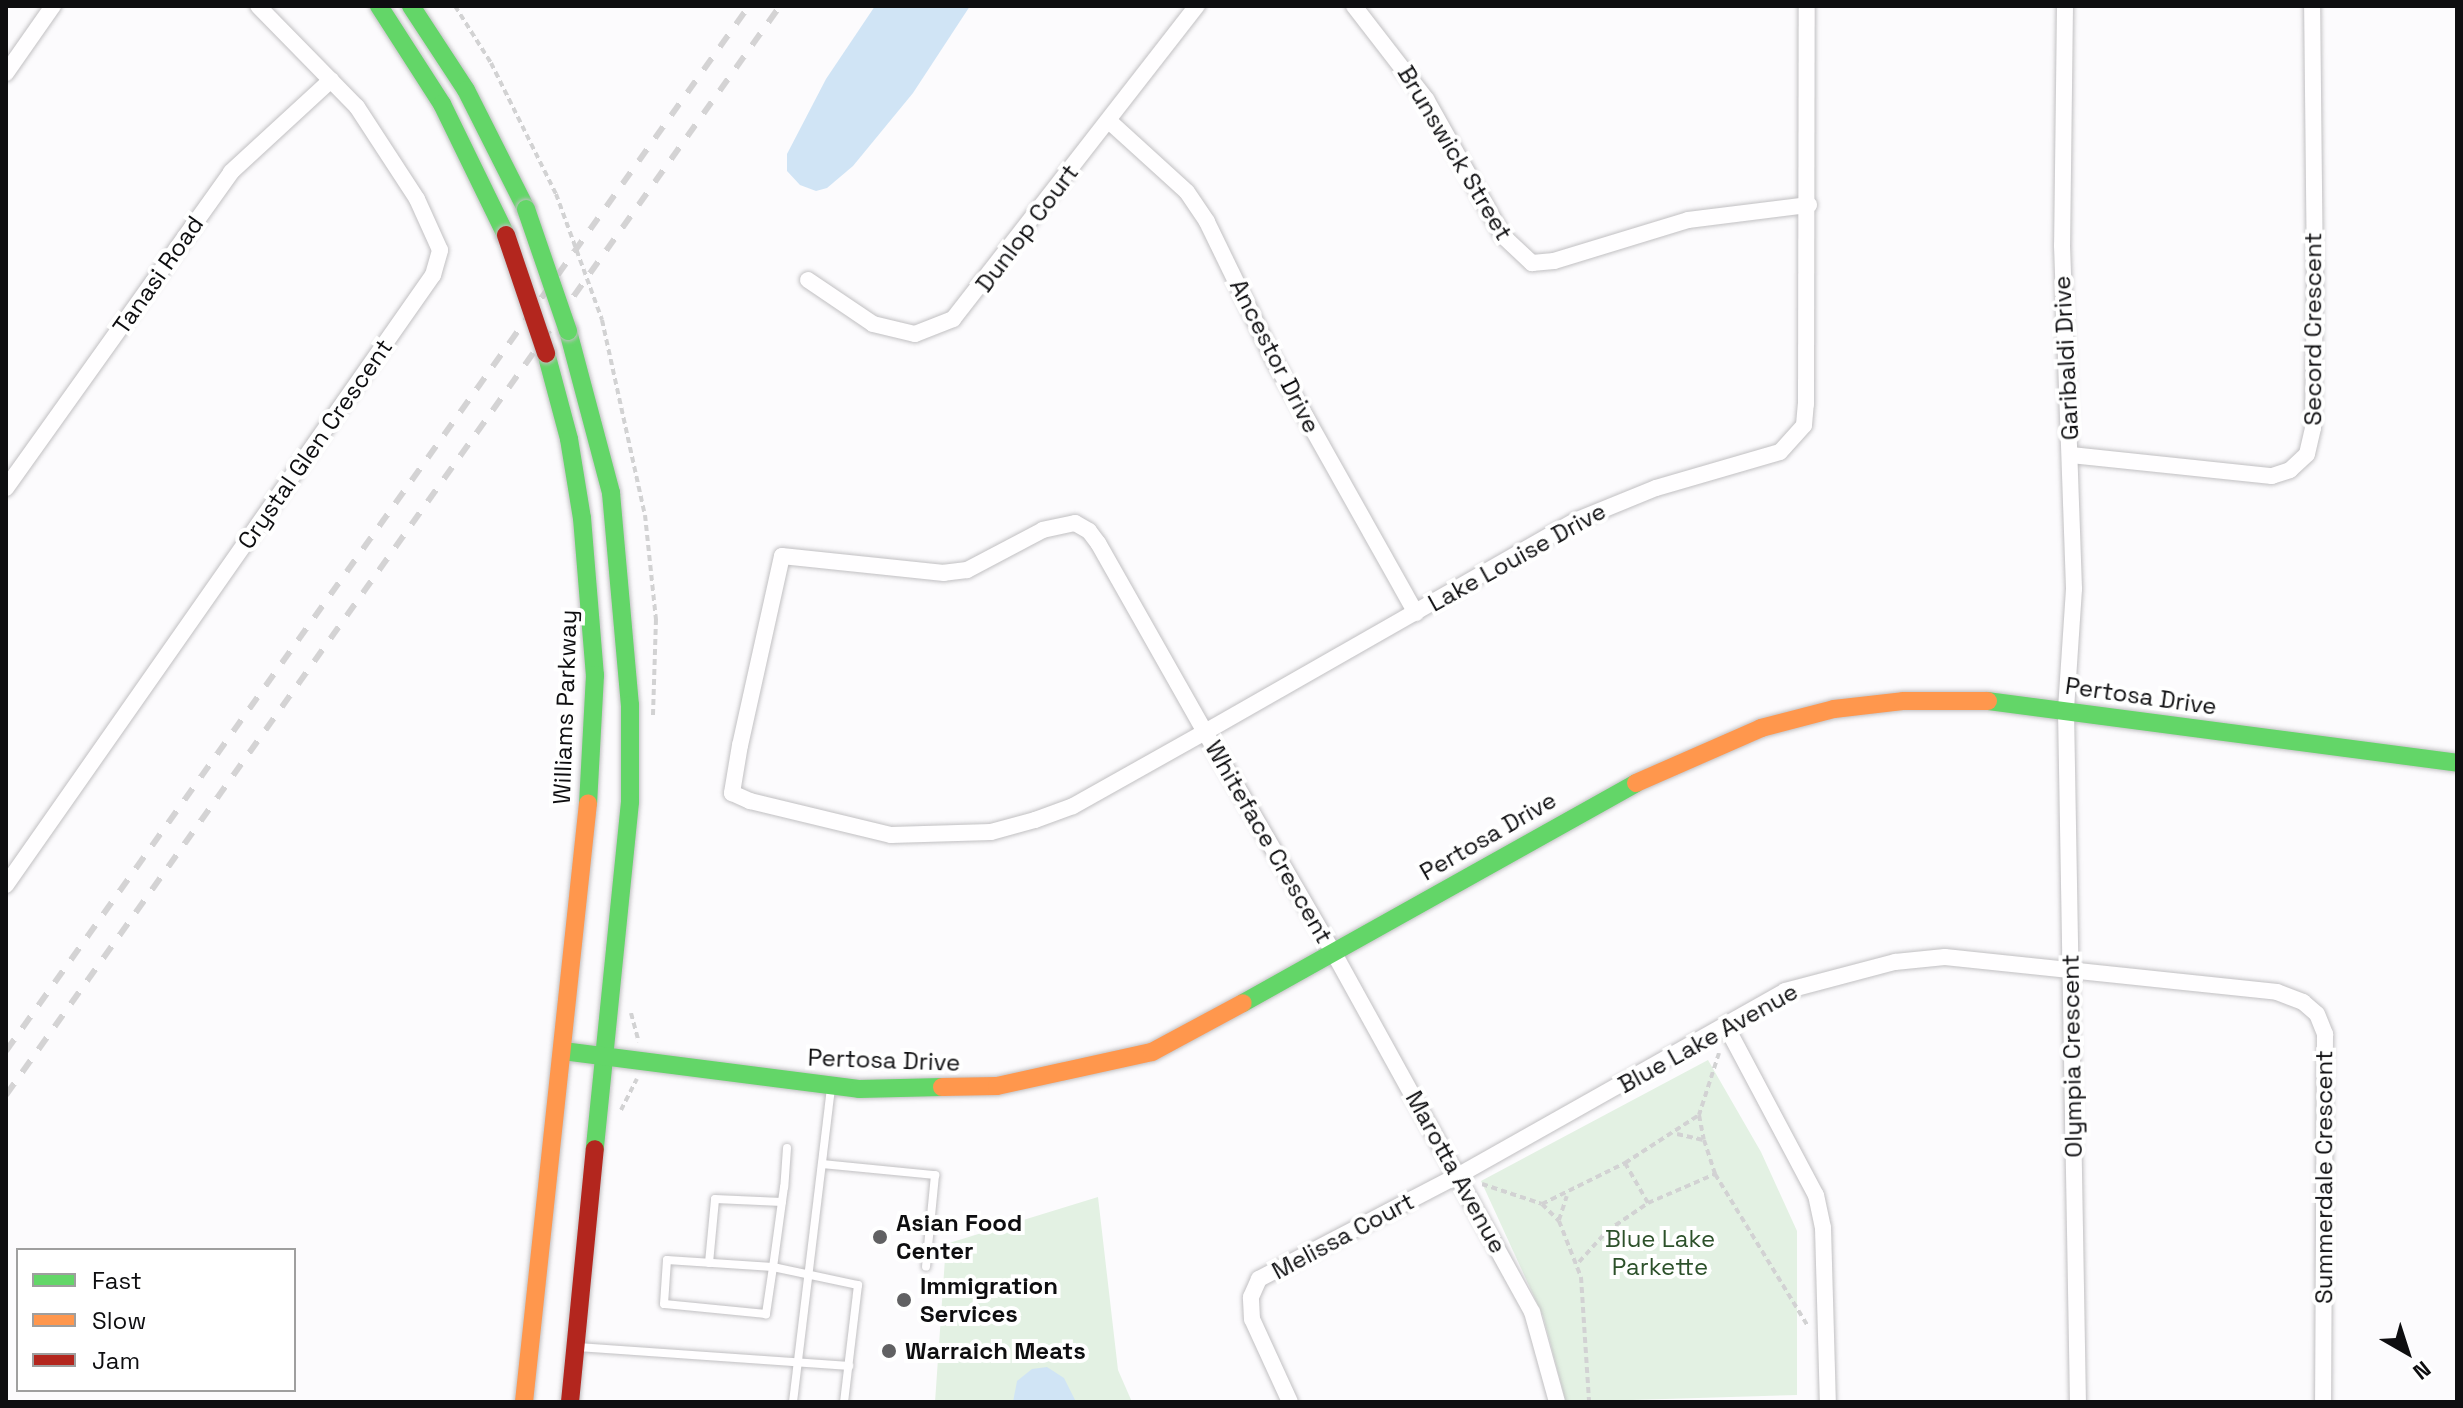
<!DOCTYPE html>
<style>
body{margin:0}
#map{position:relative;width:2463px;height:1408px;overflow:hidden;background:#fcfbfd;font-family:"Space Grotesk",sans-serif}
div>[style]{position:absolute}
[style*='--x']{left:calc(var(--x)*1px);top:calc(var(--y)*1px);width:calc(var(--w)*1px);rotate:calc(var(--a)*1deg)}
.green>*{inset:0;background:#e3f1e3}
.water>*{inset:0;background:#d0e4f5}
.path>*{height:4px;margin-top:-2px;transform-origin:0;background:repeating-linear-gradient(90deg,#d2d2d3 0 6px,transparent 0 10px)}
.roads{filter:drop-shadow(0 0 2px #c1c0c2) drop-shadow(0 0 2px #c1c0c2)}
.lane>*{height:8px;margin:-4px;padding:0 4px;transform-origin:4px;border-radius:4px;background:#fffeff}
.street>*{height:16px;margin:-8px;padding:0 8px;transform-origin:8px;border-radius:8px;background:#fffeff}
.fast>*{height:18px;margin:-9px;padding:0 9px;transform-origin:9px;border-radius:9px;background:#63d668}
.slow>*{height:18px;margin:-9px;padding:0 9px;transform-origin:9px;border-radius:9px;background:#ff974d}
.jam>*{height:18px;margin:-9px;padding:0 9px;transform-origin:9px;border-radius:9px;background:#b3261e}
.rail>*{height:6px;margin-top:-3px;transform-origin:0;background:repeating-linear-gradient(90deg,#d4d3d4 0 14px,transparent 0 28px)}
.path-bridge>*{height:4px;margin-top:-2px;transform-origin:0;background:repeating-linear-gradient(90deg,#d2d2d3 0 6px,transparent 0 10px)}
.bridges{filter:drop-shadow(0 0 2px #c1c0c2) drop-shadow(0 0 2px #c1c0c2)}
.fast-bridge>*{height:18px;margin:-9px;padding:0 9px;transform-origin:9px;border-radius:9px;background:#63d668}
.jam-bridge>*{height:18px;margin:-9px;padding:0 9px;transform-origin:9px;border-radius:9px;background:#b3261e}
.dots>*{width:22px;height:22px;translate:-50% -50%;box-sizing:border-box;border:4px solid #fff;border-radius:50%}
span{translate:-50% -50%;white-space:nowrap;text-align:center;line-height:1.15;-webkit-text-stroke:8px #fff;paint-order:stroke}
.street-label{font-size:24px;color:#0e0e10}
.poi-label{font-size:24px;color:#0e0e10;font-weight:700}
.left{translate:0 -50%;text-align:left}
.park-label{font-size:24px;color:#2d512b}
.frame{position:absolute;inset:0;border:8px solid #0e0e10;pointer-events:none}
.legend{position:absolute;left:16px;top:1248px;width:280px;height:144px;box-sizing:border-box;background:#fff;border:2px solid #9f9f9f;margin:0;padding:10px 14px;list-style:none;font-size:24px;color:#0e0e10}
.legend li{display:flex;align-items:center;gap:16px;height:40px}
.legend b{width:40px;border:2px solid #9f9f9f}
.north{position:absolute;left:2367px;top:1312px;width:80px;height:80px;-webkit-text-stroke:6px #fff;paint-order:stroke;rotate:141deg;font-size:22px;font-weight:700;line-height:32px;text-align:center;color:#0e0e10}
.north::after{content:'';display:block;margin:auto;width:28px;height:36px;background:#0e0e10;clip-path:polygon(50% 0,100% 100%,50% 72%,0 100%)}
</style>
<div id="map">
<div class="green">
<i style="clip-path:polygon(1708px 1060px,1761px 1152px,1797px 1231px,1797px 1395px,1566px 1402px,1543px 1316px,1481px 1181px)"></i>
<i style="clip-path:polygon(1098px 1197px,1118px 1370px,1132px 1402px,935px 1402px,946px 1244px)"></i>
</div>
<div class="water">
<i style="clip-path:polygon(875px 6px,970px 6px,913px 93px,853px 166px,827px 188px,816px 191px,800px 185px,787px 171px,787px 154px,826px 79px)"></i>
<i style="clip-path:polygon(1047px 1367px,1064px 1378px,1076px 1402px,1013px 1402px,1017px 1381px,1032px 1369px)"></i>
</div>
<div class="path">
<i style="--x:455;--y:6;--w:67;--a:57.7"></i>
<i style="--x:491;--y:63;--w:146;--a:63.6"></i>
<i style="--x:602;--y:320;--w:200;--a:77.6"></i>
<i style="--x:645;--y:515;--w:105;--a:84"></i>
<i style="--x:656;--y:619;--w:98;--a:91.8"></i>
<i style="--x:631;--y:1013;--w:30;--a:75"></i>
<i style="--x:1719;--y:1053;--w:65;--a:107.9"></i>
<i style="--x:1699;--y:1115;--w:25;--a:79"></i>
<i style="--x:1704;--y:1140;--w:36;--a:72"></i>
<i style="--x:1715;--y:1174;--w:177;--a:58.6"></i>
<i style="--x:621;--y:1110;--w:35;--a:-63"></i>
<i style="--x:1677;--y:1134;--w:28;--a:13"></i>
<i style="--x:1625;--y:1163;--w:46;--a:60.1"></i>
<i style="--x:1482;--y:1184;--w:63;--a:18.4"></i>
<i style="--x:1542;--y:1204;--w:24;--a:45"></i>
<i style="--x:1559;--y:1221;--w:60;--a:68.6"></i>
<i style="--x:1581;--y:1277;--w:125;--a:86.3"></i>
<i style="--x:1542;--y:1204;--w:93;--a:-26.3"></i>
<i style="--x:1625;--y:1163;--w:88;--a:-33"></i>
<i style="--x:1559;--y:1220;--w:25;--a:-72"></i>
<i style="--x:1579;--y:1262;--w:42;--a:-47.9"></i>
<i style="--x:1607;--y:1231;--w:50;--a:-34.3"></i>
<i style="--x:1648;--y:1203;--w:73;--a:-23.4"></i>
</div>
<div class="roads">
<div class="lane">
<i style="--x:787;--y:1148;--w:39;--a:94"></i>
<i style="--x:784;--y:1187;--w:81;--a:97.8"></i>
<i style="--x:773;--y:1267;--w:48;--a:98.5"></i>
<i style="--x:766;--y:1314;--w:102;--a:-174.4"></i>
<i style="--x:664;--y:1304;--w:44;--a:-86.1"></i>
<i style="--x:667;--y:1260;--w:106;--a:3.8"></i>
<i style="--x:773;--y:1267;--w:87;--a:12"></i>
<i style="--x:858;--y:1285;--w:118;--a:96.8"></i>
<i style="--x:822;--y:1164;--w:114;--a:5.6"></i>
<i style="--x:935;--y:1175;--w:92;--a:95.6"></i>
<i style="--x:709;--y:1263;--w:64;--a:-84.6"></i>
<i style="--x:715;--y:1199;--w:67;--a:2.6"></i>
<i style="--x:578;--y:1347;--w:272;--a:4"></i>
<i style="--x:793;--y:1402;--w:318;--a:-83.1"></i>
</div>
<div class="street">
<i style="--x:1354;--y:6;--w:118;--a:52.3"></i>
<i style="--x:1426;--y:99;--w:157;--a:60.7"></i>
<i style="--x:1503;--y:236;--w:40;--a:43"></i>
<i style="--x:1532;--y:263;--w:22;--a:-5"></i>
<i style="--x:1554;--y:261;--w:140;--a:-17"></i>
<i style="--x:1688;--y:220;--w:122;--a:-7.1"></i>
<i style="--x:2065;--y:6;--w:239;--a:90.7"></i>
<i style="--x:2062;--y:245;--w:344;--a:88"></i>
<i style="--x:2074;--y:589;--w:121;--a:93.8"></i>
<i style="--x:2066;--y:710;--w:692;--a:89.01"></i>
<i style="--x:6;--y:73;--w:82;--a:-55"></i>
<i style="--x:1109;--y:121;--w:105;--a:42.3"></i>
<i style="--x:1187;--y:192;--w:36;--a:56"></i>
<i style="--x:1207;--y:222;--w:156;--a:64.1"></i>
<i style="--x:1275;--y:362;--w:288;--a:60.7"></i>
<i style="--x:808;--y:280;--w:78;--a:34.1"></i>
<i style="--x:873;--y:324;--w:43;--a:13.4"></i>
<i style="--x:915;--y:334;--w:41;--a:-21.5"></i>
<i style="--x:953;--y:319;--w:397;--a:-52.1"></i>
<i style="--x:2071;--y:455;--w:202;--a:6"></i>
<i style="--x:2272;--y:476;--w:19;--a:-18"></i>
<i style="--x:2290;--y:470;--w:23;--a:-43"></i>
<i style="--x:2307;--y:454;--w:27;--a:-77"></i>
<i style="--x:2313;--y:428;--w:146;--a:-89.2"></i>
<i style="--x:2315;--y:282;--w:276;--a:-90.6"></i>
<i style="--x:6;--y:488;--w:388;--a:-54.5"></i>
<i style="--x:231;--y:172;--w:136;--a:-42.6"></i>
<i style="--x:6;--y:885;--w:745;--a:-55.01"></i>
<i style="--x:433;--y:275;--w:26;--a:-74"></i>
<i style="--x:440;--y:250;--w:56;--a:-114.3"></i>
<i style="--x:417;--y:199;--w:110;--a:-123.1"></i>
<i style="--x:357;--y:107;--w:141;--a:-134.4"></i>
<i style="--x:1726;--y:1026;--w:191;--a:62"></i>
<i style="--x:1816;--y:1195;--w:34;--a:78"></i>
<i style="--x:1823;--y:1228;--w:174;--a:88.4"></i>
<i style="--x:1290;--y:1402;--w:91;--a:-114.6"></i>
<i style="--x:1252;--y:1319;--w:22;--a:-93"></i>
<i style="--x:1251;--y:1297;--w:20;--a:-66"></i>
<i style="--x:1259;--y:1279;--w:225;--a:-27.5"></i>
<i style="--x:1459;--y:1175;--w:374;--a:-29.4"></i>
<i style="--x:1785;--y:991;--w:114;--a:-14.8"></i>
<i style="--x:1895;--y:962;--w:50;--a:-5.7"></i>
<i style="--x:1945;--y:957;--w:334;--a:6"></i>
<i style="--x:2277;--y:992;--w:28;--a:21"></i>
<i style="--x:2303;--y:1002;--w:18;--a:41"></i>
<i style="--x:2317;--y:1014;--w:22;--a:68"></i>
<i style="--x:2325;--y:1034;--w:368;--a:90.3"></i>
<i style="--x:1557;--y:1402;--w:93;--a:-105.5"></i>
<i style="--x:1532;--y:1312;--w:411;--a:-118.9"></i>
<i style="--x:1333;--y:952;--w:255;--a:-120.2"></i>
<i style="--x:1205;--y:732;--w:217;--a:-119.5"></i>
<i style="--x:1098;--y:543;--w:15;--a:-127"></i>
<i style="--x:1089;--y:531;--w:16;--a:-150"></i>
<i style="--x:1075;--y:523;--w:33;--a:168"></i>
<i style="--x:1043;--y:530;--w:86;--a:152.2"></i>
<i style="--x:967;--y:570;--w:23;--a:173"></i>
<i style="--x:944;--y:573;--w:163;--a:-174"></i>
<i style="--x:782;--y:556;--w:194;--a:102.5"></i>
<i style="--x:740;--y:745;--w:49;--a:99.5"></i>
<i style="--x:732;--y:793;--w:20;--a:24"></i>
<i style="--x:750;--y:801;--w:145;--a:13.6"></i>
<i style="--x:891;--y:835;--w:100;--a:-1.7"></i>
<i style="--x:991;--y:832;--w:46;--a:-15.3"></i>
<i style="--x:1035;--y:820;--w:40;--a:-20.2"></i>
<i style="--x:1073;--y:806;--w:151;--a:-29.3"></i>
<i style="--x:1205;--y:732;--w:426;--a:-29.7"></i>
<i style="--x:1575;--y:521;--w:87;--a:-22.2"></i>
<i style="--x:1656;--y:488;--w:129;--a:-16.2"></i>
<i style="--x:1780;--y:452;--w:36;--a:-48"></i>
<i style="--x:1804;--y:425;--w:21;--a:-85"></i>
<i style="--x:1806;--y:404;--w:398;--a:-89.9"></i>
</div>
<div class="fast">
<i style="--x:379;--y:6;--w:117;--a:57.3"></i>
<i style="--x:442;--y:104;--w:146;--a:64"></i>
<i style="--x:411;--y:6;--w:100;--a:56.8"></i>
<i style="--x:466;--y:90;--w:133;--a:63.2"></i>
<i style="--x:568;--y:331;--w:168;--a:75.1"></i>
<i style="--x:611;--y:493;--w:213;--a:84.9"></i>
<i style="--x:630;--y:705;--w:97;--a:90"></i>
<i style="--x:630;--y:802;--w:349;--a:95.8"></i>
<i style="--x:546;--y:353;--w:89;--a:75"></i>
<i style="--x:569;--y:439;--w:80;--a:80.7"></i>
<i style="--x:582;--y:518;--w:158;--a:85.3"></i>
<i style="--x:595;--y:675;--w:128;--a:93.1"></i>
<i style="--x:1988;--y:701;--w:473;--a:7.5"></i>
<i style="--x:1243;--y:1003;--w:450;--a:-29.2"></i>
<i style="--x:563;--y:1051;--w:298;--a:7.3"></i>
<i style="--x:859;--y:1089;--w:83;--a:-1.4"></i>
</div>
<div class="slow">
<i style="--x:1636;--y:783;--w:137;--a:-23.7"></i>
<i style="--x:1761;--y:728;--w:75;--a:-14.6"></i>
<i style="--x:1834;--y:709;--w:69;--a:-6.6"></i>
<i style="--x:1903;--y:701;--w:85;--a:0"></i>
<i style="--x:942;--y:1087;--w:55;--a:-1"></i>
<i style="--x:997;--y:1086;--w:159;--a:-12.4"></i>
<i style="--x:1152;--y:1052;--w:103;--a:-28.3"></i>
<i style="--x:524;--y:1402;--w:602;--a:-83.9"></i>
</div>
<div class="jam">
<i style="--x:570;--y:1402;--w:254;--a:-84.4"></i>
</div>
</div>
<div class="rail">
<i style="--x:6;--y:1051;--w:1282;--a:-54.59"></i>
<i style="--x:6;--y:1095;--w:1336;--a:-54.6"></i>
</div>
<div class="path-bridge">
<i style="--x:556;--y:194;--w:134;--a:69.9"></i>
</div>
<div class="bridges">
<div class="fast-bridge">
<i style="--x:526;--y:209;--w:129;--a:71"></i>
</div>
<div class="jam-bridge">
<i style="--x:506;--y:235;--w:125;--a:71.3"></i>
</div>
</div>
<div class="dots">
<i style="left:880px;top:1237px;background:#616163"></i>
<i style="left:904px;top:1300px;background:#616163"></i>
<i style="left:889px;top:1351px;background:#616163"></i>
</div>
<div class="street-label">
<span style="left:1455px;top:153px;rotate:59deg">Brunswick Street</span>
<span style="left:1027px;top:228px;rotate:-53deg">Dunlop Court</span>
<span style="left:158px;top:275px;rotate:-55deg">Tanasi Road</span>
<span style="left:2313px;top:329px;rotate:-90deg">Secord Crescent</span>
<span style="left:1275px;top:356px;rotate:63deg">Ancestor Drive</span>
<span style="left:2066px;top:358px;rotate:-93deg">Garibaldi Drive</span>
<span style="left:315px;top:444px;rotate:-55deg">Crystal Glen Crescent</span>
<span style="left:1517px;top:557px;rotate:-29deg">Lake Louise Drive</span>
<span style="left:2141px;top:696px;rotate:8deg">Pertosa Drive</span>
<span style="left:565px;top:707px;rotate:-88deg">Williams Parkway</span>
<span style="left:1488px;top:836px;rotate:-30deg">Pertosa Drive</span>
<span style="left:1269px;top:842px;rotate:60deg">Whiteface Crescent</span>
<span style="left:1708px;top:1038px;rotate:-29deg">Blue Lake Avenue</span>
<span style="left:2072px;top:1056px;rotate:-91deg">Olympia Crescent</span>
<span style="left:884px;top:1060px;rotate:2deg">Pertosa Drive</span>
<span style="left:1456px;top:1172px;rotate:61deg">Marotta Avenue</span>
<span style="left:2324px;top:1177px;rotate:-90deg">Summerdale Crescent</span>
<span style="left:1343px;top:1236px;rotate:-28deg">Melissa Court</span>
</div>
<div class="poi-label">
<span class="left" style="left:896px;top:1237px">Asian Food<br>Center</span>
<span class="left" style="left:920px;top:1300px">Immigration<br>Services</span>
<span class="left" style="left:905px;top:1351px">Warraich Meats</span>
</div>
<div class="park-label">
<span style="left:1660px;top:1253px">Blue Lake<br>Parkette</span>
</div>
<div class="frame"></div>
<ul class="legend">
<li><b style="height:10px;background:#63d668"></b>Fast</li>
<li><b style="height:10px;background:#ff974d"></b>Slow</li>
<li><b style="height:10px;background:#b3261e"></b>Jam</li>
</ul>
<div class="north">N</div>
</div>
